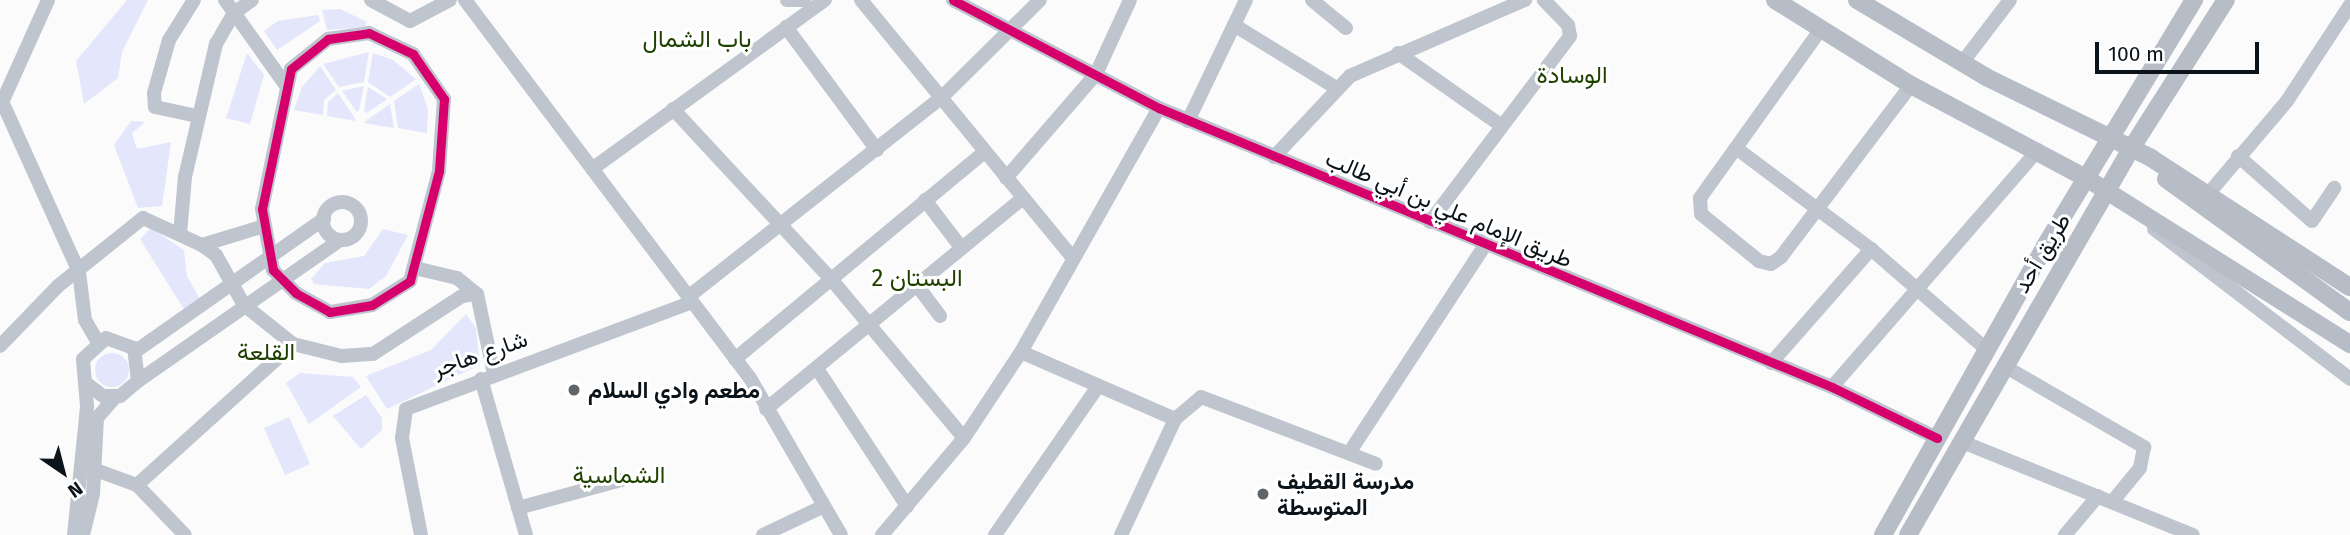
<!DOCTYPE html>
<meta charset="utf-8">
<style>
body{margin:0}
#map{position:relative;width:2350px;height:535px;overflow:hidden;background:#fbfbfb;font-family:"Fira Sans",Vazirmatn,sans-serif}
div>[style]{position:absolute}
[style*='--x']{left:calc(var(--x)*1px);top:calc(var(--y)*1px);width:calc(var(--w)*1px);rotate:calc(var(--a)*1deg)}
.green>*{inset:0;background:#e4e6fb}
.round{border-radius:50%}
.minor>*{height:14px;margin:-7px;padding:0 7px;transform-origin:7px;border-radius:7px;background:#bfc5ce}
.minor>.ring{margin:-7px;padding:0;box-sizing:content-box;background:none;border:14px solid #bfc5ce;border-radius:50%}
.major>*{height:18px;margin:-9px;padding:0 9px;transform-origin:9px;border-radius:9px;background:#b6bdc7}
.cycleway>*{height:9px;margin:-4.5px;padding:0 4.5px;transform-origin:4.5px;border-radius:4.5px;background:#d6006c}
.dots>*{width:19px;height:19px;translate:-50% -50%;box-sizing:border-box;border:4px solid #fff;border-radius:50%}
span{translate:-50% -50%;white-space:nowrap;text-align:center;line-height:1.15;-webkit-text-stroke:6px #fff;paint-order:stroke}
.street-label{font-size:23px;color:#0b141a}
.poi-label{font-size:23px;color:#0b141a;font-weight:700}
.left{translate:0 -50%;text-align:left}
.neighbourhood-label{font-size:24px;color:#1f4100}
.north{position:absolute;left:28px;top:437px;width:70px;height:70px;-webkit-text-stroke:5px #fff;paint-order:stroke;rotate:145deg;font-size:19px;font-weight:700;line-height:28px;text-align:center;color:#0b141a}
.north::after{content:'';display:block;margin:auto;width:24px;height:32px;background:#0b141a;clip-path:polygon(50% 0,100% 100%,50% 72%,0 100%)}
.scale{position:absolute;left:2095px;top:42px;width:164px;height:32px;box-sizing:border-box;border:4px solid #0b141a;border-top:0;padding-left:9px;font-size:21px;line-height:24px;white-space:nowrap;color:#0b141a;-webkit-text-stroke:5px #fff;paint-order:stroke}
</style>
<div id="map">
<div class="green">
<i style="clip-path:polygon(127px 0,148px 0,122px 52px,118px 78px,84px 104px,76px 61px)"></i>
<i style="clip-path:polygon(340px 9px,367px 22px,365px 27px,327px 30px,322px 10px)"></i>
<i style="clip-path:polygon(318px 15px,320px 21px,277px 50px,264px 31px,278px 21px)"></i>
<i style="clip-path:polygon(369px 52px,364px 82px,339px 87px,323px 64px)"></i>
<i style="clip-path:polygon(247px 53px,264px 75px,250px 124px,226px 118px)"></i>
<i style="clip-path:polygon(373px 53px,393px 60px,416px 79px,390px 97px,368px 82px)"></i>
<i style="clip-path:polygon(320px 66px,336px 90px,324px 100px,323px 115px,294px 110px,302px 87px)"></i>
<i style="clip-path:polygon(419px 84px,428px 109px,427px 133px,398px 128px,394px 101px)"></i>
<i style="clip-path:polygon(364px 86px,359px 110px,357px 112px,342px 91px)"></i>
<i style="clip-path:polygon(368px 87px,387px 99px,367px 113px,364px 111px)"></i>
<i style="clip-path:polygon(338px 93px,354px 117px,356px 121px,327px 116px,328px 102px)"></i>
<i style="clip-path:polygon(390px 104px,394px 128px,364px 123px,367px 120px)"></i>
<i style="clip-path:polygon(131px 121px,145px 122px,132px 133px,137px 149px,171px 142px,162px 206px,138px 208px,114px 145px)"></i>
<i style="clip-path:polygon(151px 228px,184px 250px,187px 276px,201px 301px,185px 311px,140px 239px)"></i>
<i style="clip-path:polygon(383px 229px,408px 235px,386px 276px,369px 289px,314px 284px,311px 279px,325px 263px,364px 256px)"></i>
<i style="clip-path:polygon(466px 314px,476px 328px,480px 365px,387px 409px,366px 376px,431px 350px)"></i>
<i class="round" style="left:95px;top:353px;width:34px;height:34px"></i>
<i style="clip-path:polygon(300px 373px,353px 377px,361px 387px,309px 424px,286px 383px)"></i>
<i style="clip-path:polygon(366px 395px,382px 418px,382px 430px,361px 449px,333px 416px)"></i>
<i style="clip-path:polygon(289px 417px,310px 464px,285px 475px,264px 428px)"></i>
</div>
<div class="minor">
<i style="--x:194;--y:0;--w:47;--a:122"></i>
<i style="--x:169;--y:40;--w:55;--a:105.8"></i>
<i style="--x:154;--y:93;--w:14;--a:86"></i>
<i style="--x:155;--y:107;--w:43;--a:12.1"></i>
<i style="--x:225;--y:0;--w:103;--a:54.5"></i>
<i style="--x:371;--y:0;--w:44;--a:28.3"></i>
<i style="--x:410;--y:21;--w:45;--a:-27.7"></i>
<i style="--x:465;--y:0;--w:473;--a:53"></i>
<i style="--x:750;--y:378;--w:181;--a:59.9"></i>
<i style="--x:787;--y:0;--w:17;--a:0"></i>
<i style="--x:861;--y:0;--w:333;--a:50.6"></i>
<i style="--x:953;--y:0;--w:233;--a:27.7"></i>
<i style="--x:1159;--y:108;--w:729;--a:22.52"></i>
<i style="--x:1832;--y:387;--w:117;--a:25.9"></i>
<i style="--x:1312;--y:0;--w:44;--a:39.5"></i>
<i style="--x:1234;--y:25;--w:122;--a:31.6"></i>
<i style="--x:786;--y:27;--w:153;--a:53.5"></i>
<i style="--x:1821;--y:29;--w:208;--a:125.6"></i>
<i style="--x:1700;--y:198;--w:16;--a:86"></i>
<i style="--x:1701;--y:214;--w:75;--a:39"></i>
<i style="--x:1759;--y:261;--w:12;--a:14"></i>
<i style="--x:1771;--y:264;--w:12;--a:-35"></i>
<i style="--x:1781;--y:257;--w:216;--a:-52.9"></i>
<i style="--x:369;--y:33;--w:49;--a:25.5"></i>
<i style="--x:413;--y:54;--w:55;--a:55.4"></i>
<i style="--x:444;--y:99;--w:72;--a:94"></i>
<i style="--x:439;--y:171;--w:114;--a:104.8"></i>
<i style="--x:410;--y:281;--w:45;--a:147.7"></i>
<i style="--x:372;--y:305;--w:43;--a:170.5"></i>
<i style="--x:330;--y:312;--w:39;--a:-151"></i>
<i style="--x:296;--y:293;--w:33;--a:-135"></i>
<i style="--x:273;--y:270;--w:62;--a:-100.2"></i>
<i style="--x:262;--y:209;--w:143;--a:-78.3"></i>
<i style="--x:291;--y:69;--w:48;--a:-39"></i>
<i style="--x:328;--y:39;--w:41;--a:-8.3"></i>
<i style="--x:1398;--y:53;--w:123;--a:35.1"></i>
<i style="--x:1962;--y:63;--w:79;--a:-52.7"></i>
<i style="--x:0;--y:97;--w:192;--a:65.7"></i>
<i style="--x:79;--y:272;--w:48;--a:82.9"></i>
<i style="--x:85;--y:320;--w:24;--a:60"></i>
<i style="--x:0;--y:107;--w:117;--a:-65.8"></i>
<i style="--x:673;--y:109;--w:232;--a:47.1"></i>
<i style="--x:831;--y:279;--w:207;--a:50.1"></i>
<i style="--x:1188;--y:121;--w:134;--a:-64.4"></i>
<i style="--x:1736;--y:148;--w:169;--a:36.8"></i>
<i style="--x:1871;--y:249;--w:154;--a:41"></i>
<i style="--x:2238;--y:156;--w:98;--a:41.3"></i>
<i style="--x:2312;--y:221;--w:40;--a:-56"></i>
<i style="--x:1274;--y:157;--w:111;--a:-46.8"></i>
<i style="--x:1350;--y:76;--w:191;--a:-23.5"></i>
<i style="--x:592;--y:169;--w:288;--a:-36"></i>
<i style="--x:1006;--y:178;--w:138;--a:-49.1"></i>
<i style="--x:1096;--y:74;--w:81;--a:-65.3"></i>
<i style="--x:2209;--y:193;--w:121;--a:-49.7"></i>
<i style="--x:2287;--y:101;--w:115;--a:-56.7"></i>
<i style="--x:925;--y:200;--w:58;--a:52.7"></i>
<i class="ring" style="left:323px;top:202px;width:24px;height:24px"></i>
<i style="--x:1430;--y:222;--w:233;--a:-53"></i>
<i style="--x:1570;--y:36;--w:11;--a:-100"></i>
<i style="--x:1568;--y:25;--w:35;--a:-134"></i>
<i style="--x:2154;--y:229;--w:247;--a:37.4"></i>
<i style="--x:180;--y:234;--w:57;--a:-85"></i>
<i style="--x:185;--y:177;--w:137;--a:-76.9"></i>
<i style="--x:216;--y:44;--w:36;--a:-60"></i>
<i style="--x:234;--y:13;--w:22;--a:-36"></i>
<i style="--x:202;--y:245;--w:17;--a:36"></i>
<i style="--x:216;--y:255;--w:57;--a:60.8"></i>
<i style="--x:244;--y:305;--w:63;--a:38.5"></i>
<i style="--x:293;--y:344;--w:50;--a:13.8"></i>
<i style="--x:342;--y:356;--w:31;--a:-4"></i>
<i style="--x:373;--y:354;--w:106;--a:-33.1"></i>
<i style="--x:462;--y:296;--w:15;--a:-8"></i>
<i style="--x:415;--y:268;--w:43;--a:13.4"></i>
<i style="--x:457;--y:278;--w:26;--a:39"></i>
<i style="--x:477;--y:294;--w:82;--a:78"></i>
<i style="--x:919;--y:288;--w:35;--a:53"></i>
<i style="--x:688;--y:297;--w:322;--a:-38.2"></i>
<i style="--x:941;--y:98;--w:139;--a:-44.7"></i>
<i style="--x:0;--y:346;--w:83;--a:-46"></i>
<i style="--x:58;--y:286;--w:109;--a:-38.7"></i>
<i style="--x:143;--y:218;--w:65;--a:24.6"></i>
<i style="--x:202;--y:245;--w:65;--a:-17"></i>
<i style="--x:136;--y:351;--w:230;--a:-35.1"></i>
<i style="--x:1021;--y:352;--w:168;--a:23.5"></i>
<i style="--x:735;--y:359;--w:324;--a:-39.7"></i>
<i style="--x:1771;--y:363;--w:152;--a:-48.7"></i>
<i style="--x:2006;--y:367;--w:160;--a:30.1"></i>
<i style="--x:2144;--y:447;--w:21;--a:101"></i>
<i style="--x:2140;--y:468;--w:44;--a:129.5"></i>
<i style="--x:818;--y:370;--w:163;--a:56.8"></i>
<i style="--x:481;--y:379;--w:162;--a:73.9"></i>
<i style="--x:138;--y:381;--w:245;--a:-34.9"></i>
<i style="--x:1832;--y:387;--w:314;--a:-49"></i>
<i style="--x:766;--y:409;--w:333;--a:-39.4"></i>
<i style="--x:1960;--y:441;--w:251;--a:22"></i>
<i style="--x:1349;--y:453;--w:249;--a:-56.8"></i>
<i style="--x:93;--y:469;--w:47;--a:20"></i>
<i style="--x:137;--y:485;--w:69;--a:46.2"></i>
<i style="--x:137;--y:485;--w:210;--a:-42.1"></i>
<i style="--x:518;--y:508;--w:107;--a:-15.2"></i>
<i style="--x:74;--y:535;--w:130;--a:-84.2"></i>
<i style="--x:87;--y:406;--w:47;--a:-94.9"></i>
<i style="--x:83;--y:359;--w:31;--a:-42"></i>
<i style="--x:106;--y:338;--w:30;--a:20"></i>
<i style="--x:134;--y:348;--w:33;--a:83"></i>
<i style="--x:138;--y:381;--w:23;--a:140"></i>
<i style="--x:120;--y:396;--w:17;--a:180"></i>
<i style="--x:103;--y:396;--w:21;--a:-143"></i>
<i style="--x:83;--y:535;--w:42;--a:-76.3"></i>
<i style="--x:93;--y:494;--w:76;--a:-87"></i>
<i style="--x:97;--y:418;--w:28;--a:-49"></i>
<i style="--x:421;--y:535;--w:99;--a:-101.1"></i>
<i style="--x:402;--y:438;--w:29;--a:-82"></i>
<i style="--x:406;--y:409;--w:305;--a:-20.5"></i>
<i style="--x:763;--y:535;--w:65;--a:-25.4"></i>
<i style="--x:882;--y:535;--w:127;--a:-49.8"></i>
<i style="--x:964;--y:438;--w:103;--a:-56.5"></i>
<i style="--x:1021;--y:352;--w:280;--a:-60.5"></i>
<i style="--x:995;--y:535;--w:178;--a:-55.3"></i>
<i style="--x:1121;--y:535;--w:128;--a:-65"></i>
<i style="--x:1175;--y:419;--w:34;--a:-40"></i>
<i style="--x:1201;--y:397;--w:187;--a:20.9"></i>
<i style="--x:2065;--y:535;--w:51;--a:-49.8"></i>
</div>
<div class="major">
<i style="--x:1775;--y:0;--w:160;--a:32"></i>
<i style="--x:1911;--y:85;--w:198;--a:28"></i>
<i style="--x:2086;--y:178;--w:312;--a:32.2"></i>
<i style="--x:1857;--y:0;--w:150;--a:30.8"></i>
<i style="--x:1986;--y:77;--w:184;--a:26.1"></i>
<i style="--x:2151;--y:158;--w:237;--a:33"></i>
<i style="--x:2166;--y:179;--w:227;--a:35.9"></i>
<i style="--x:1883;--y:535;--w:331;--a:-60.7"></i>
<i style="--x:2045;--y:246;--w:288;--a:-58.8"></i>
<i style="--x:1908;--y:535;--w:442;--a:-60"></i>
<i style="--x:2129;--y:152;--w:180;--a:-57.5"></i>
</div>
<div class="cycleway">
<i style="--x:953;--y:0;--w:233;--a:27.7"></i>
<i style="--x:1159;--y:108;--w:729;--a:22.52"></i>
<i style="--x:1832;--y:387;--w:117;--a:25.9"></i>
<i style="--x:369;--y:33;--w:49;--a:25.5"></i>
<i style="--x:413;--y:54;--w:55;--a:55.4"></i>
<i style="--x:444;--y:99;--w:72;--a:94"></i>
<i style="--x:439;--y:171;--w:114;--a:104.8"></i>
<i style="--x:410;--y:281;--w:45;--a:147.7"></i>
<i style="--x:372;--y:305;--w:43;--a:170.5"></i>
<i style="--x:330;--y:312;--w:39;--a:-151"></i>
<i style="--x:296;--y:293;--w:33;--a:-135"></i>
<i style="--x:273;--y:270;--w:62;--a:-100.2"></i>
<i style="--x:262;--y:209;--w:143;--a:-78.3"></i>
<i style="--x:291;--y:69;--w:48;--a:-39"></i>
<i style="--x:328;--y:39;--w:41;--a:-8.3"></i>
</div>
<div class="dots">
<i style="left:574px;top:390px;background:#5f6569"></i>
<i style="left:1263px;top:494px;background:#5f6569"></i>
</div>
<div class="street-label">
<span style="left:1449px;top:209px;rotate:23deg">طريق الإمام علي بن أبي طالب</span>
<span style="left:2042px;top:253px;rotate:-59deg">طريق أحد</span>
<span style="left:480px;top:354px;rotate:-19deg">شارع هاجر</span>
</div>
<div class="poi-label">
<span class="left" style="left:588px;top:390px">مطعم وادي السلام</span>
<span class="left" style="left:1277px;top:494px">مدرسة القطيف<br>المتوسطة</span>
</div>
<div class="neighbourhood-label">
<span style="left:697px;top:40px">باب الشمال</span>
<span style="left:1572px;top:76px">الوسادة</span>
<span style="left:917px;top:279px">البستان 2</span>
<span style="left:266px;top:353px">القلعة</span>
<span style="left:619px;top:476px">الشماسية</span>
</div>
<div class="north">N</div>
<div class="scale">100 m</div>
</div>
